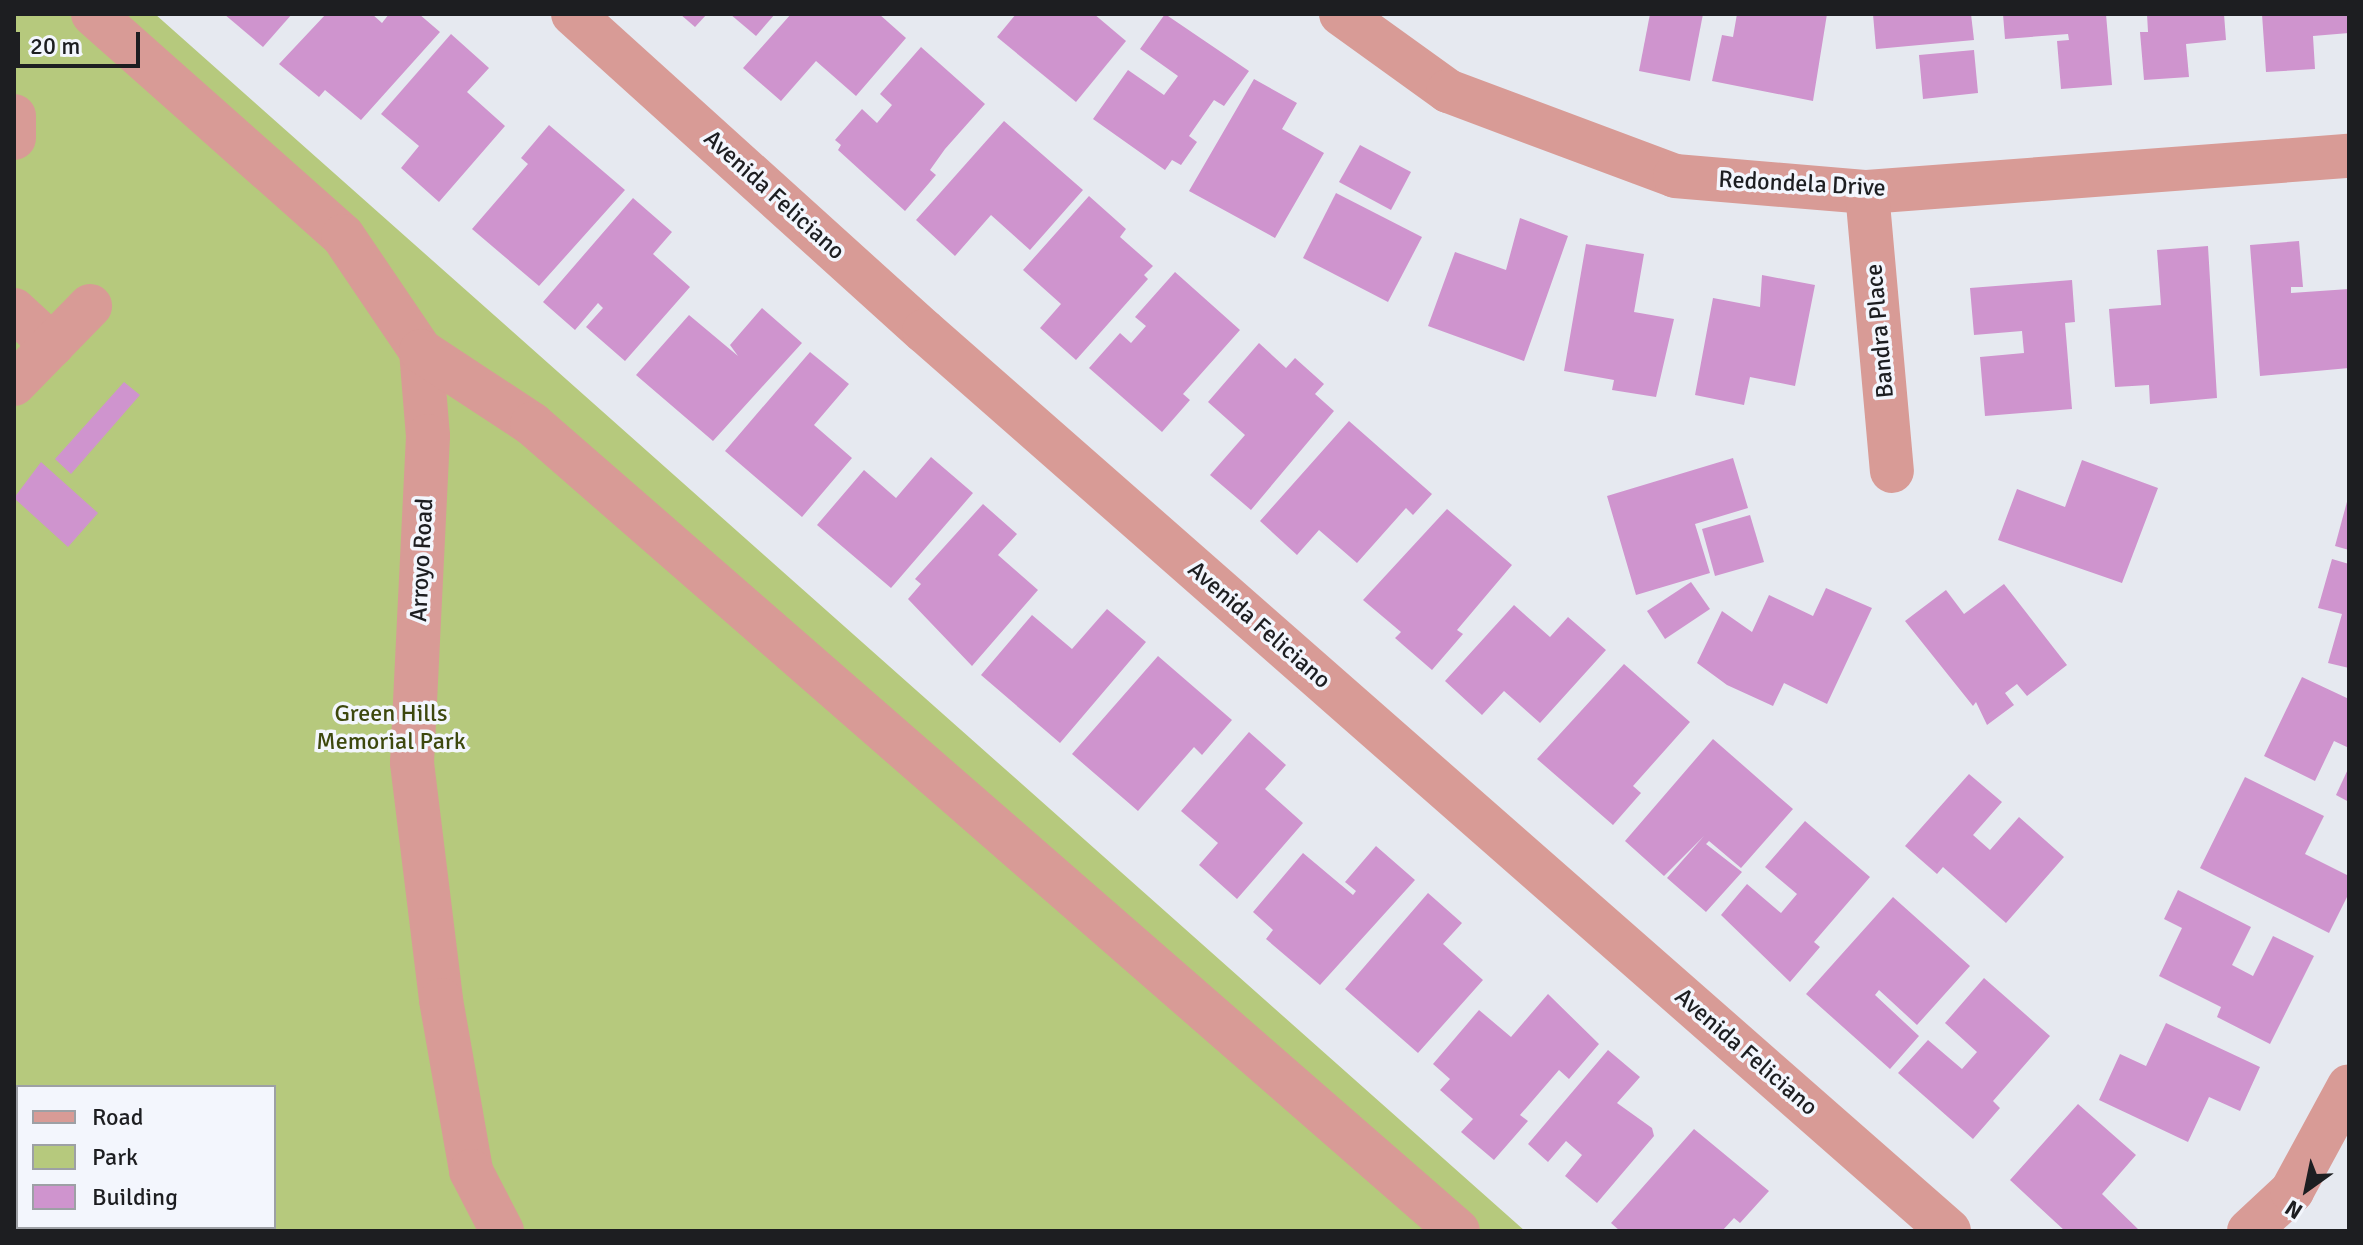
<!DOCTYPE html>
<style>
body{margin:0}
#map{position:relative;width:2363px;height:1245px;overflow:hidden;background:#e6e9f0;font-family:Signika,sans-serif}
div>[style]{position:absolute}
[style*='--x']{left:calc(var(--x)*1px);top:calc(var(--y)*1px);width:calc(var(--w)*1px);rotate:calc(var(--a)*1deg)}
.green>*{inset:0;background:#b6c97d}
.building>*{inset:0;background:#cf94ce}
.minor>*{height:44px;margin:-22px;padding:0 22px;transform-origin:22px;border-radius:22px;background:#d89b96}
span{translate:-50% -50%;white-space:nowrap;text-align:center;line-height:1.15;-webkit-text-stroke:7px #f3f6fd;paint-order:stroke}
.street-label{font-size:24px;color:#1d1e21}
.park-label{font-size:24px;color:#3d480d}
.frame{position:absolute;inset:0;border:16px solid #1d1e21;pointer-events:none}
.legend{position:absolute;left:16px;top:1085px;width:260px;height:144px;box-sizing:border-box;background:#f3f6fd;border:2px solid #9da0a5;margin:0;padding:10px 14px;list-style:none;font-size:24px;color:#1d1e21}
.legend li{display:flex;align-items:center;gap:16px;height:40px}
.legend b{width:40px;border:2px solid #9da0a5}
.north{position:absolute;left:2267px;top:1149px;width:80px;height:80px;-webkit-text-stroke:6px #f3f6fd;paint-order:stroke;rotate:213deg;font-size:22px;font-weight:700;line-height:32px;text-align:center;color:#1d1e21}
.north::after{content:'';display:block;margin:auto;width:28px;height:36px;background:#1d1e21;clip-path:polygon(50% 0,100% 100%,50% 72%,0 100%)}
.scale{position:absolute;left:16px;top:32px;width:124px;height:36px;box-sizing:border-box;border:4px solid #1d1e21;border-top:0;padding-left:10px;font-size:24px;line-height:28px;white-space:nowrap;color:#1d1e21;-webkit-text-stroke:6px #f3f6fd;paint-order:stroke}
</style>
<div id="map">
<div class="green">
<i style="clip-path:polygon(evenodd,14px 14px,155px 14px,1525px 1231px,14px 1231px,14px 14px,18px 1087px,274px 1087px,274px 1227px,18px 1227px,18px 1087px)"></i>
</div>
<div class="building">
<i style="clip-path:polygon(224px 14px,292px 14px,263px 47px)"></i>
<i style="clip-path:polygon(326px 14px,372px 14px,382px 23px,389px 14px,419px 14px,440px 32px,361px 120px,325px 90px,319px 97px,279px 64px)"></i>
<i style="clip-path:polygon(680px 14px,707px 14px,695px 27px)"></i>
<i style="clip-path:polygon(730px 14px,775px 14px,756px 36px)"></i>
<i style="clip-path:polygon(791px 14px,879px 14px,906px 38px,856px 96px,816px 61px,781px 101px,743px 68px)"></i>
<i style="clip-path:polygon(1016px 14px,1094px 14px,1126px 41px,1076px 102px,997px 37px)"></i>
<i style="clip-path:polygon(1165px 14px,1249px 71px,1224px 106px,1214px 100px,1189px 136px,1197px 142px,1181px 165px,1172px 160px,1165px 170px,1093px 119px,1128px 70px,1164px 95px,1178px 76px,1140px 49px)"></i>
<i style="clip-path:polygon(1650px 14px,1703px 14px,1690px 81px,1639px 71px)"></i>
<i style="clip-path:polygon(1737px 14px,1827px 14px,1813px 101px,1712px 81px,1722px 35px,1733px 37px)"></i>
<i style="clip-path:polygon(1873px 14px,1971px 14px,1974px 40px,1876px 49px)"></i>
<i style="clip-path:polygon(2003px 14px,2106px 14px,2112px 85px,2061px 89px,2057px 41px,2069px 40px,2068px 34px,2005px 39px)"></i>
<i style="clip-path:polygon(2147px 14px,2224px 14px,2226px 40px,2186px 44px,2189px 77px,2144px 80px,2140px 32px,2148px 32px)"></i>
<i style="clip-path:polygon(2262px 14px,2349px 14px,2349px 33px,2313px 36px,2315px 69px,2266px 72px)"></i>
<i style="clip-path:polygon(451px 34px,489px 68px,467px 92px,505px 126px,439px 202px,401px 168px,419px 146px,381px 114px)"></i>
<i style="clip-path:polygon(921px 47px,985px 104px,945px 149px,930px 170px,936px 175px,905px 211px,838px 150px,841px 145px,835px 140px,862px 109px,877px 123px,892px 105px,880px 94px)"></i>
<i style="clip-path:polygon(1974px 50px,1978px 93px,1923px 99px,1919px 55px)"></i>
<i style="clip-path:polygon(1254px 79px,1297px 103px,1282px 129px,1324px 153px,1275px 238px,1189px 191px)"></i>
<i style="clip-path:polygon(1004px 121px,1083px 190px,1030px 250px,991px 215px,955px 256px,916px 220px)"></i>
<i style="clip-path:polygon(549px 125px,625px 190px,539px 286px,472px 229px,528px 164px,521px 158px)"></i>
<i style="clip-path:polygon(1360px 145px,1411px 172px,1391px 210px,1339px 182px)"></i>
<i style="clip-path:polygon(1336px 193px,1422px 237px,1388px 302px,1303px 258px)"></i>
<i style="clip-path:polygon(1089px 196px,1126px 229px,1120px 237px,1153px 266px,1144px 275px,1148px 279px,1076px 360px,1040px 328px,1061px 304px,1023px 270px)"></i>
<i style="clip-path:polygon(633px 198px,672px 232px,653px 254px,690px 287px,625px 361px,586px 327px,603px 308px,598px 303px,575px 330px,543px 302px)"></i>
<i style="clip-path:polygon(1520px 218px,1568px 236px,1524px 361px,1428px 326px,1455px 252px,1506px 270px)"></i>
<i style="clip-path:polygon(2299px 241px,2303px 287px,2291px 287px,2291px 293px,2349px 289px,2349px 368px,2260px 376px,2250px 245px)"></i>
<i style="clip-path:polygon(1586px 244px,1644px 254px,1634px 312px,1674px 319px,1656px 397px,1612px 390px,1614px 380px,1564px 371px)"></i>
<i style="clip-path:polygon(2208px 246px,2217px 398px,2150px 404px,2149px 385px,2115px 387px,2109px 309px,2161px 305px,2157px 250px)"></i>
<i style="clip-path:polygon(1175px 272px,1240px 330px,1183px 394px,1190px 400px,1162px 432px,1089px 368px,1120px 333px,1131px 343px,1146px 326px,1135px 317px)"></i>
<i style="clip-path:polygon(1762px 275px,1815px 285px,1795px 386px,1750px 377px,1744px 405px,1695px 395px,1713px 298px,1760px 307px)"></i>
<i style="clip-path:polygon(2072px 280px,2075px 322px,2065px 323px,2072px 409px,1985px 416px,1980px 357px,2024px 353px,2022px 331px,1974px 335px,1970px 288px)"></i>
<i style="clip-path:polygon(762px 308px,802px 343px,713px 441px,636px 375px,689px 315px,738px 356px,730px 345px)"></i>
<i style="clip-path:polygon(1259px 343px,1286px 368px,1295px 358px,1324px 384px,1315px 394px,1334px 411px,1251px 510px,1210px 475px,1245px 435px,1208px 402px)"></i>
<i style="clip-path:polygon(810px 352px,849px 384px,814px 425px,852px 458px,802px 517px,725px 451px)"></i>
<i style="clip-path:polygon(124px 382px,140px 395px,71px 474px,55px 459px)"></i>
<i style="clip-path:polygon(1349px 421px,1432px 494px,1413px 515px,1406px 508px,1357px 563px,1319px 530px,1297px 555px,1260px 521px)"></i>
<i style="clip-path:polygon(931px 457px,973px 493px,891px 588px,817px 525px,864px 470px,896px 498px)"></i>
<i style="clip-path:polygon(1733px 458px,1748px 508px,1695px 524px,1710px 573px,1636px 595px,1607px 496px)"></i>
<i style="clip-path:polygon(2082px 460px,2158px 488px,2122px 583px,1998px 540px,2017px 489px,2065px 507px)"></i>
<i style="clip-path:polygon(41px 462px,98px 513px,68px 547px,14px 498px)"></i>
<i style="clip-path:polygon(2348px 498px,2349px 498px,2349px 550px,2335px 546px)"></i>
<i style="clip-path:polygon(983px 504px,1017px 534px,998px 555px,1038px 590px,972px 666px,908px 599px,921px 584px,915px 579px)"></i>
<i style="clip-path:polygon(1447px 509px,1512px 565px,1457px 630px,1463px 634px,1432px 670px,1395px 638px,1401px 632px,1363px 600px)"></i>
<i style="clip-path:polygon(1750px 515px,1764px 562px,1715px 576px,1702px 529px)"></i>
<i style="clip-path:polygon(2332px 559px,2349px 564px,2349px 668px,2328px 663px,2342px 614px,2318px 608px)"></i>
<i style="clip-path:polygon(1691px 582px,1710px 609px,1665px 639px,1647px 611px)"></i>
<i style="clip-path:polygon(2004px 584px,2067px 665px,2027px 696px,2017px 684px,2005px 693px,2014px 705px,1987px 725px,1976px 702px,1973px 706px,1905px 621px,1946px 590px,1964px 614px)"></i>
<i style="clip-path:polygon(1826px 588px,1872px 608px,1827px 704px,1784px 683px,1773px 706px,1727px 685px,1697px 663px,1722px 611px,1752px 632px,1769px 595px,1813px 616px)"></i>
<i style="clip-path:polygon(1514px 605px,1550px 637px,1568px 617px,1606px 650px,1540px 723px,1504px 691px,1482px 715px,1445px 681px)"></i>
<i style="clip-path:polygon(1107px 609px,1146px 642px,1060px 743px,981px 675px,1032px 615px,1072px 649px)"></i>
<i style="clip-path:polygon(1158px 656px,1232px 720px,1202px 755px,1194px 747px,1138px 811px,1072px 754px)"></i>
<i style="clip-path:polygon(1624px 664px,1690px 722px,1633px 786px,1641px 793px,1613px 825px,1537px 759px)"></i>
<i style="clip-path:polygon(2302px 677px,2349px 699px,2349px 748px,2334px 741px,2315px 781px,2264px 756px)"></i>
<i style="clip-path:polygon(1249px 732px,1286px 765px,1265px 789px,1303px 823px,1237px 899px,1199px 865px,1218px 843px,1181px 811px)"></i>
<i style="clip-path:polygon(1713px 739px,1793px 809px,1741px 868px,1709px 841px,1706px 844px,1742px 872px,1706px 912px,1667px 878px,1704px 836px,1664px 876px,1625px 841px)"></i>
<i style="clip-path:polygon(2349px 767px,2349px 802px,2336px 795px)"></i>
<i style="clip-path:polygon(1969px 774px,2002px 802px,1973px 835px,1990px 850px,2019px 817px,2064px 857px,2006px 923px,1943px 867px,1937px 874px,1905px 846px)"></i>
<i style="clip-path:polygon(2245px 777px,2324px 816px,2305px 854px,2349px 876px,2349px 893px,2329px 933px,2200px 868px)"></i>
<i style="clip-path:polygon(1805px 821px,1870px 877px,1814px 942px,1820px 947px,1790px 982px,1721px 915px,1747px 884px,1781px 913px,1797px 894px,1765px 867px)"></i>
<i style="clip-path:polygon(1376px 846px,1415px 880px,1320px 985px,1266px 939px,1273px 930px,1253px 912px,1303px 853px,1353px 895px,1356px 891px,1345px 882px)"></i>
<i style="clip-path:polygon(2178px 890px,2251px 927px,2232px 965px,2253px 976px,2273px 936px,2314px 956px,2270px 1044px,2217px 1017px,2221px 1007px,2159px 976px,2182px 928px,2164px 919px)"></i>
<i style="clip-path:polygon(1428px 893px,1462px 923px,1443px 944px,1483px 980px,1418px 1053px,1345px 989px)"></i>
<i style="clip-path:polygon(1893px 897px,1970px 966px,1917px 1025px,1879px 990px,1875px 995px,1919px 1036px,1890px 1069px,1806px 994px)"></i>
<i style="clip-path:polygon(1984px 978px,2050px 1036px,1993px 1101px,2000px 1108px,1973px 1139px,1898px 1073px,1928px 1040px,1962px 1069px,1977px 1052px,1945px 1023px)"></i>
<i style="clip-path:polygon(1548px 994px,1599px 1044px,1569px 1079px,1559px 1070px,1520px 1115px,1528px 1121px,1494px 1160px,1461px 1132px,1473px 1119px,1440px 1090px,1450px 1079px,1433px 1064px,1479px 1010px,1511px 1037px)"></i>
<i style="clip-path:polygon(2166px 1023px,2260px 1067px,2240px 1111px,2209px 1097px,2188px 1142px,2099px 1100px,2120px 1054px,2146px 1066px)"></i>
<i style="clip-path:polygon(1608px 1050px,1640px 1077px,1617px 1103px,1652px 1128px,1654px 1136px,1597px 1203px,1565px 1176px,1582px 1155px,1566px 1141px,1548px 1162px,1528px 1144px)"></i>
<i style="clip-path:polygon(2078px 1104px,2136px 1155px,2102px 1194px,2140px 1231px,2065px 1231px,2010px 1180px)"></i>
<i style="clip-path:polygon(1694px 1129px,1769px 1191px,1740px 1223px,1734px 1218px,1722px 1231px,1620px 1231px,1611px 1223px)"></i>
</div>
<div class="minor">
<i style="--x:93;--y:14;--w:334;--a:41.6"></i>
<i style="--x:343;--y:236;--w:139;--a:55.9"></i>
<i style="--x:421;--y:351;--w:85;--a:85.3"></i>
<i style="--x:428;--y:436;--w:327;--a:92.8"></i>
<i style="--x:412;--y:763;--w:239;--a:83"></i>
<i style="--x:441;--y:1000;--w:174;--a:80"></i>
<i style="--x:471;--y:1171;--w:68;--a:62.7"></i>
<i style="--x:573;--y:14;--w:473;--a:42.1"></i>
<i style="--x:924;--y:331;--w:1364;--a:41.28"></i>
<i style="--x:1341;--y:14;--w:132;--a:35.7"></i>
<i style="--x:1448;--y:91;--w:242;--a:20.5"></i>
<i style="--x:1675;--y:176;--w:193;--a:4.8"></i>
<i style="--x:1867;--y:192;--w:483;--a:-4.3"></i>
<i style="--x:14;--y:116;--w:22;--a:90"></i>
<i style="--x:1867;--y:192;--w:280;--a:84.9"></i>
<i style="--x:14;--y:310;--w:52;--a:42.6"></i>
<i style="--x:421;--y:351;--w:133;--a:33.3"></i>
<i style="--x:532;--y:424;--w:1228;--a:41.07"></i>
<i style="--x:14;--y:384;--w:109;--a:-45.7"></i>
<i style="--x:2249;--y:1231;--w:59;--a:-42.9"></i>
<i style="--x:2292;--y:1191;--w:119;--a:-61.5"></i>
</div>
<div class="street-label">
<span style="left:1802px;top:184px;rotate:3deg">Redondela Drive</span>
<span style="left:774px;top:195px;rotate:42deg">Avenida Feliciano</span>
<span style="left:1880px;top:331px;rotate:-95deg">Bandra Place</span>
<span style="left:422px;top:560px;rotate:-87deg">Arroyo Road</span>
<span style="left:1259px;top:625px;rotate:41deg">Avenida Feliciano</span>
<span style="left:1746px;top:1052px;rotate:41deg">Avenida Feliciano</span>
</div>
<div class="park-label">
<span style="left:391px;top:728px">Green Hills<br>Memorial Park</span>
</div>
<div class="frame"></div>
<ul class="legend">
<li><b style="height:10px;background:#d89b96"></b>Road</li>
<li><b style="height:22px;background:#b6c97d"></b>Park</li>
<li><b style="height:22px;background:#cf94ce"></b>Building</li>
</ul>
<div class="north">N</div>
<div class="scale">20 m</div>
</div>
